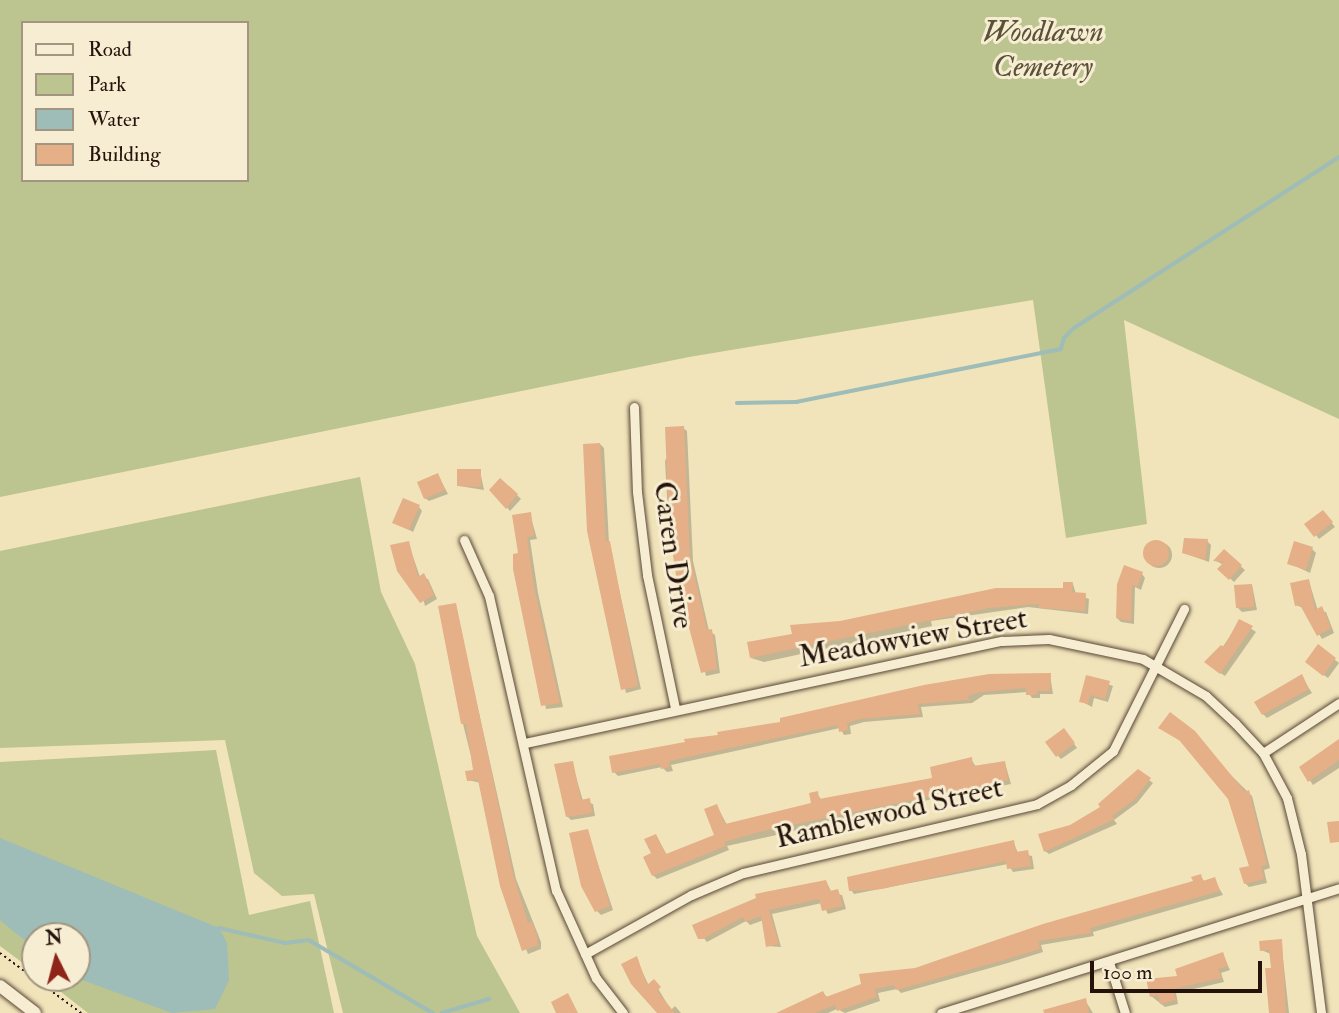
<!DOCTYPE html>
<style>
body{margin:0}
#map{position:relative;width:1339px;height:1013px;overflow:hidden;background:#f1e4ba;font-family:"IM FELL Double Pica",serif}
div>[style]{position:absolute}
[style*='--x']{left:calc(var(--x)*1px);top:calc(var(--y)*1px);width:calc(var(--w)*1px);rotate:calc(var(--a)*1deg)}
.green>*{inset:0;background:#bcc48f}
.water>*{inset:0;background:#9ebcb8}
.shadow>*{inset:0;background:#0003}
.round{border-radius:50%}
.stream>*{height:3.5px;margin:-1.75px;padding:0 1.75px;transform-origin:1.75px;border-radius:1.75px;background:#9ebcb8}
.building>*{inset:0;background:#e5af87}
.path>*{height:2px;margin-top:-1px;transform-origin:0;background:repeating-linear-gradient(90deg,#25130b 0 2px,transparent 0 5.5px)}
.roads{filter:drop-shadow(0 0 2px #584737) drop-shadow(0 0 2px #584737)}
.street>*{height:9px;margin:-4.5px;padding:0 4.5px;transform-origin:4.5px;border-radius:4.5px;background:#f6edd2}
.secondary>*{height:12px;margin:-6px;padding:0 6px;transform-origin:6px;border-radius:6px;background:#f6edd2}
span{translate:-50% -50%;white-space:nowrap;text-align:center;line-height:1.15;-webkit-text-stroke:6px #f6edd2;paint-order:stroke}
.park-label{font-size:30px;color:#5a5139;font-style:italic}
.street-label{font-size:30px;color:#25130b}
.legend{position:absolute;left:21px;top:21px;width:228px;height:161px;box-sizing:border-box;background:#f6edd2;border:2px solid #a29682;margin:0;padding:9px 12px;list-style:none;font-size:21px;color:#25130b}
.legend li{display:flex;align-items:center;gap:14px;height:35px}
.legend b{width:35px;border:2px solid #a29682}
.north{position:absolute;left:21px;top:922px;width:70px;height:70px;box-sizing:border-box;background:#f6edd2;border:2px solid #a29682;border-radius:50%;rotate:354deg;font-size:19px;font-weight:700;line-height:28px;text-align:center;color:#25130b}
.north::after{content:'';display:block;margin:auto;width:24px;height:32px;background:#8f2418;clip-path:polygon(50% 0,100% 100%,50% 72%,0 100%)}
.scale{position:absolute;left:1090px;top:961px;width:172px;height:32px;box-sizing:border-box;border:4px solid #25130b;border-top:0;padding-left:9px;font-size:21px;line-height:24px;white-space:nowrap;color:#25130b;-webkit-text-stroke:5px #f6edd2;paint-order:stroke}
</style>
<div id="map">
<div class="green">
<i style="clip-path:polygon(evenodd,0 0,1339px 0,1339px 419px,1124px 320px,1147px 524px,1066px 538px,1033px 300px,689px 357px,0 497px,0 0,23px 23px,247px 23px,247px 180px,23px 180px,23px 23px)"></i>
<i style="clip-path:polygon(360px 477px,381px 592px,415px 664px,477px 936px,520px 1013px,343px 1013px,314px 894px,282px 896px,254px 873px,225px 740px,0 748px,0 551px)"></i>
<i style="clip-path:polygon(216px 750px,249px 915px,310px 901px,334px 1013px,88px 1013px,43px 978px,77px 978px,77px 936px,35px 936px,35px 972px,0 946px,0 762px)"></i>
</div>
<div class="water">
<i style="clip-path:polygon(0 838px,219px 928px,227px 943px,229px 980px,215px 1009px,172px 1013px,77px 978px,77px 936px,35px 936px,35px 948px,13px 931px,0 920px)"></i>
</div>
<div class="shadow">
<i style="clip-path:polygon(683px 428px,687px 431px,693px 561px,709px 631px,715px 635px,720px 673px,706px 676px,668px 515px,665px 461px)"></i>
<i style="clip-path:polygon(600px 444px,604px 448px,609px 543px,641px 689px,626px 693px,589px 531px)"></i>
<i style="clip-path:polygon(480px 471px,484px 490px,459px 486px)"></i>
<i style="clip-path:polygon(438px 475px,448px 494px,429px 501px,425px 498px)"></i>
<i style="clip-path:polygon(492px 490px,517px 495px,521px 499px,510px 511px)"></i>
<i style="clip-path:polygon(419px 507px,422px 511px,413px 532px,394px 522px)"></i>
<i style="clip-path:polygon(530px 514px,537px 539px,530px 540px,538px 593px,563px 707px,546px 709px,520px 555px)"></i>
<i style="clip-path:polygon(1326px 516px,1335px 527px,1319px 539px,1316px 535px)"></i>
<i style="clip-path:polygon(1207px 541px,1211px 545px,1209px 562px,1184px 553px)"></i>
<i class="round" style="left:1146px;top:542px;width:26px;height:26px"></i>
<i style="clip-path:polygon(408px 542px,420px 577px,428px 579px,437px 599px,425px 606px)"></i>
<i style="clip-path:polygon(1312px 549px,1316px 553px,1310px 573px,1289px 563px)"></i>
<i style="clip-path:polygon(1224px 552px,1245px 570px,1234px 582px,1220px 569px,1224px 565px,1216px 561px)"></i>
<i style="clip-path:polygon(1142px 574px,1145px 578px,1141px 590px,1135px 587px,1134px 624px,1121px 622px,1117px 618px,1118px 584px)"></i>
<i style="clip-path:polygon(1309px 581px,1318px 611px,1326px 612px,1334px 633px,1322px 639px,1303px 608px,1296px 605px)"></i>
<i style="clip-path:polygon(1073px 584px,1076px 594px,1089px 599px,1088px 614px,1028px 607px,931px 621px,932px 626px,764px 662px,751px 658px,794px 635px,840px 623px,1064px 589px)"></i>
<i style="clip-path:polygon(1252px 585px,1257px 610px,1242px 612px,1238px 608px)"></i>
<i style="clip-path:polygon(455px 605px,516px 879px,541px 942px,541px 949px,528px 954px,501px 886px,481px 783px,468px 780px,475px 772px,463px 724px)"></i>
<i style="clip-path:polygon(1240px 621px,1256px 632px,1225px 676px,1210px 666px)"></i>
<i style="clip-path:polygon(1319px 647px,1339px 663px,1328px 678px,1311px 666px)"></i>
<i style="clip-path:polygon(1050px 675px,1053px 694px,1040px 694px,1040px 698px,1032px 698px,1028px 692px,984px 695px,972px 703px,921px 707px,923px 717px,864px 722px,850px 726px,851px 734px,844px 735px,840px 728px,671px 765px,673px 771px,667px 772px,662px 767px,618px 776px,614px 772px,611px 757px)"></i>
<i style="clip-path:polygon(1301px 676px,1312px 693px,1267px 718px,1263px 714px)"></i>
<i style="clip-path:polygon(1088px 677px,1113px 686px,1108px 702px,1094px 698px,1092px 707px,1081px 701px)"></i>
<i style="clip-path:polygon(1170px 715px,1252px 796px,1270px 868px,1264px 870px,1267px 883px,1249px 887px,1245px 883px,1251px 867px,1229px 798px,1184px 743px,1164px 731px)"></i>
<i style="clip-path:polygon(1068px 735px,1077px 748px,1061px 759px,1058px 756px)"></i>
<i style="clip-path:polygon(1339px 741px,1339px 768px,1313px 785px,1301px 767px)"></i>
<i style="clip-path:polygon(971px 759px,976px 767px,1005px 763px,1011px 784px,856px 814px,857px 817px,727px 846px,729px 850px,657px 879px,653px 875px,656px 836px,667px 855px,716px 836px,717px 806px,727px 825px,813px 804px,817px 793px,822px 801px,934px 779px)"></i>
<i style="clip-path:polygon(572px 763px,583px 801px,593px 804px,595px 816px,571px 820px,567px 816px)"></i>
<i style="clip-path:polygon(1149px 780px,1153px 783px,1137px 803px,1114px 820px,1117px 824px,1049px 854px,1045px 851px,1071px 826px)"></i>
<i style="clip-path:polygon(587px 831px,613px 910px,601px 915px,597px 911px)"></i>
<i style="clip-path:polygon(1013px 841px,1018px 853px,1032px 856px,1034px 869px,1013px 872px,1008px 864px,854px 894px,851px 890px)"></i>
<i style="clip-path:polygon(1200px 876px,1205px 882px,1214px 879px,1223px 895px,1093px 932px,1094px 936px,1041px 945px,1043px 952px,1008px 963px,901px 993px,897px 989px,878px 993px,880px 1001px,845px 1013px,837px 1009px,828px 1013px,779px 1013px,823px 993px,827px 997px,915px 970px,1195px 883px)"></i>
<i style="clip-path:polygon(826px 881px,832px 893px,842px 895px,846px 909px,828px 914px,822px 903px,772px 914px,781px 947px,767px 946px,764px 920px,750px 925px,746px 921px,707px 942px,694px 926px)"></i>
<i style="clip-path:polygon(1281px 940px,1289px 1013px,1271px 1013px,1271px 954px,1261px 950px)"></i>
<i style="clip-path:polygon(1222px 954px,1230px 970px,1221px 973px,1224px 982px,1176px 993px,1178px 1004px,1165px 1007px,1151px 996px)"></i>
<i style="clip-path:polygon(636px 958px,649px 986px,654px 982px,671px 1010px,675px 1006px,681px 1013px,661px 1013px,632px 983px)"></i>
<i style="clip-path:polygon(1085px 1000px,1093px 1013px,1044px 1013px)"></i>
</div>
<div class="stream">
<i style="--x:737;--y:403;--w:59;--a:-1"></i>
<i style="--x:796;--y:402;--w:270;--a:-11.3"></i>
<i style="--x:1061;--y:349;--w:11;--a:-75"></i>
<i style="--x:1064;--y:338;--w:14;--a:-45"></i>
<i style="--x:1074;--y:328;--w:315;--a:-32.8"></i>
<i style="--x:219;--y:928;--w:68;--a:12.8"></i>
<i style="--x:285;--y:943;--w:24;--a:-7"></i>
<i style="--x:309;--y:940;--w:144;--a:30.5"></i>
<i style="--x:442;--y:1013;--w:49;--a:-16.6"></i>
</div>
<div class="building">
<i style="clip-path:polygon(684px 426px,690px 556px,707px 630px,712px 629px,717px 669px,701px 673px,677px 582px,665px 501px,668px 501px,665px 427px)"></i>
<i style="clip-path:polygon(600px 443px,606px 541px,610px 541px,638px 686px,621px 690px,587px 531px,583px 444px)"></i>
<i style="clip-path:polygon(457px 469px,481px 469px,481px 487px,457px 486px)"></i>
<i style="clip-path:polygon(438px 473px,445px 490px,424px 499px,417px 482px)"></i>
<i style="clip-path:polygon(500px 478px,518px 494px,506px 509px,489px 490px)"></i>
<i style="clip-path:polygon(403px 498px,420px 505px,409px 530px,392px 523px)"></i>
<i style="clip-path:polygon(1323px 510px,1333px 522px,1314px 537px,1304px 524px)"></i>
<i style="clip-path:polygon(531px 512px,534px 536px,527px 537px,534px 587px,560px 703px,541px 706px,513px 569px,513px 554px,518px 553px,512px 515px)"></i>
<i style="clip-path:polygon(1184px 538px,1208px 539px,1205px 560px,1182px 553px)"></i>
<i class="round" style="left:1143px;top:540px;width:26px;height:26px"></i>
<i style="clip-path:polygon(409px 541px,418px 577px,424px 573px,434px 595px,420px 603px,397px 571px,390px 545px)"></i>
<i style="clip-path:polygon(1294px 541px,1313px 547px,1306px 570px,1287px 564px)"></i>
<i style="clip-path:polygon(1224px 549px,1242px 565px,1229px 580px,1217px 569px,1224px 562px,1213px 561px)"></i>
<i style="clip-path:polygon(1124px 565px,1143px 572px,1137px 587px,1132px 585px,1131px 621px,1116px 618px,1117px 584px)"></i>
<i style="clip-path:polygon(1309px 579px,1315px 610px,1322px 606px,1331px 628px,1317px 636px,1300px 605px,1295px 606px,1290px 583px)"></i>
<i style="clip-path:polygon(1063px 582px,1073px 582px,1072px 592px,1086px 593px,1085px 611px,1039px 608px,1039px 604px,989px 608px,750px 658px,747px 642px,792px 634px,790px 625px,840px 621px,996px 588px,1063px 588px)"></i>
<i style="clip-path:polygon(1252px 584px,1254px 607px,1236px 608px,1234px 585px)"></i>
<i style="clip-path:polygon(456px 603px,513px 874px,528px 923px,532px 922px,537px 936px,538px 945px,522px 951px,500px 886px,478px 780px,467px 781px,465px 771px,473px 770px,466px 724px,461px 724px,438px 606px)"></i>
<i style="clip-path:polygon(1239px 619px,1253px 626px,1220px 674px,1204px 662px,1221px 645px,1224px 647px)"></i>
<i style="clip-path:polygon(1318px 644px,1336px 658px,1323px 676px,1305px 662px)"></i>
<i style="clip-path:polygon(1051px 673px,1050px 691px,1037px 691px,1037px 695px,1026px 695px,1026px 688px,980px 692px,968px 696px,969px 700px,918px 704px,920px 714px,860px 719px,847px 723px,848px 730px,839px 732px,838px 725px,669px 761px,670px 767px,661px 769px,660px 764px,612px 773px,609px 756px,685px 742px,684px 739px,718px 735px,717px 732px,780px 722px,780px 718px,924px 685px,989px 674px)"></i>
<i style="clip-path:polygon(1302px 674px,1309px 689px,1262px 715px,1254px 702px)"></i>
<i style="clip-path:polygon(1086px 675px,1110px 681px,1105px 699px,1090px 695px,1088px 704px,1079px 702px)"></i>
<i style="clip-path:polygon(1170px 712px,1195px 731px,1245px 792px,1249px 790px,1267px 865px,1261px 866px,1264px 879px,1244px 884px,1239px 868px,1249px 866px,1228px 799px,1179px 740px,1158px 728px)"></i>
<i style="clip-path:polygon(1064px 728px,1075px 743px,1056px 757px,1045px 742px)"></i>
<i style="clip-path:polygon(1339px 739px,1339px 760px,1308px 782px,1299px 767px)"></i>
<i style="clip-path:polygon(972px 757px,973px 766px,1005px 761px,1008px 780px,759px 832px,724px 842px,726px 846px,652px 876px,643px 857px,651px 853px,644px 839px,656px 834px,666px 854px,714px 835px,704px 809px,717px 804px,725px 824px,811px 803px,809px 793px,818px 791px,819px 799px,932px 778px,930px 767px)"></i>
<i style="clip-path:polygon(573px 761px,581px 800px,590px 798px,592px 813px,566px 817px,554px 764px)"></i>
<i style="clip-path:polygon(1138px 769px,1151px 778px,1134px 800px,1112px 816px,1115px 819px,1044px 852px,1038px 834px,1070px 825px,1100px 807px,1098px 804px)"></i>
<i style="clip-path:polygon(1339px 821px,1339px 842px,1330px 843px,1327px 822px)"></i>
<i style="clip-path:polygon(588px 829px,610px 906px,595px 912px,581px 886px,569px 833px)"></i>
<i style="clip-path:polygon(1014px 840px,1016px 852px,1028px 850px,1031px 866px,1007px 869px,1006px 861px,882px 889px,849px 891px,847px 877px)"></i>
<i style="clip-path:polygon(1201px 874px,1203px 881px,1215px 877px,1220px 891px,1090px 928px,1091px 933px,1038px 941px,1040px 949px,1004px 960px,896px 990px,894px 985px,875px 989px,877px 997px,837px 1011px,835px 1005px,815px 1013px,776px 1013px,823px 991px,826px 997px,861px 984px,859px 974px,915px 968px,1043px 924px,1193px 881px,1191px 877px)"></i>
<i style="clip-path:polygon(826px 880px,830px 891px,838px 889px,843px 906px,822px 911px,819px 899px,769px 910px,779px 944px,766px 947px,761px 916px,745px 922px,743px 917px,703px 939px,698px 939px,692px 925px,756px 898px,755px 894px)"></i>
<i style="clip-path:polygon(1282px 939px,1286px 1013px,1269px 1013px,1265px 968px,1271px 968px,1269px 950px,1260px 951px,1259px 941px)"></i>
<i style="clip-path:polygon(1223px 952px,1228px 966px,1218px 969px,1222px 978px,1173px 989px,1176px 1000px,1160px 1004px,1158px 995px,1150px 997px,1146px 979px,1177px 976px,1175px 969px)"></i>
<i style="clip-path:polygon(637px 956px,647px 985px,654px 979px,661px 987px,657px 991px,675px 1013px,657px 1013px,631px 984px,621px 964px)"></i>
<i style="clip-path:polygon(568px 993px,578px 1013px,556px 1013px,551px 1002px)"></i>
<i style="clip-path:polygon(1086px 998px,1089px 1013px,1044px 1013px,1043px 1010px)"></i>
</div>
<div class="path">
<i style="--x:0;--y:953;--w:101;--a:36.5"></i>
</div>
<div class="roads">
<div class="street">
<i style="--x:634;--y:407;--w:85;--a:88"></i>
<i style="--x:637;--y:492;--w:84;--a:83.1"></i>
<i style="--x:647;--y:575;--w:136;--a:78.1"></i>
<i style="--x:464;--y:540;--w:61;--a:65.9"></i>
<i style="--x:489;--y:596;--w:302;--a:77.2"></i>
<i style="--x:556;--y:890;--w:97;--a:65.6"></i>
<i style="--x:596;--y:978;--w:44;--a:52.4"></i>
<i style="--x:525;--y:743;--w:488;--a:-12.1"></i>
<i style="--x:1002;--y:641;--w:47;--a:-2.4"></i>
<i style="--x:1049;--y:639;--w:96;--a:12"></i>
<i style="--x:1143;--y:659;--w:73;--a:30.4"></i>
<i style="--x:1206;--y:696;--w:40;--a:43"></i>
<i style="--x:1235;--y:723;--w:41;--a:47"></i>
<i style="--x:1263;--y:753;--w:51;--a:61.9"></i>
<i style="--x:1287;--y:798;--w:58;--a:76"></i>
<i style="--x:1301;--y:854;--w:160;--a:82.8"></i>
<i style="--x:1263;--y:753;--w:91;--a:-33.3"></i>
<i style="--x:585;--y:954;--w:121;--a:-29.1"></i>
<i style="--x:691;--y:895;--w:56;--a:-22.9"></i>
<i style="--x:743;--y:873;--w:302;--a:-13.2"></i>
<i style="--x:1037;--y:804;--w:39;--a:-29"></i>
<i style="--x:1071;--y:785;--w:54;--a:-39"></i>
<i style="--x:1113;--y:751;--w:159;--a:-63.4"></i>
<i style="--x:1109;--y:962;--w:53;--a:72.6"></i>
<i style="--x:941;--y:1013;--w:417;--a:-17.4"></i>
</div>
<div class="secondary">
<i style="--x:0;--y:986;--w:44;--a:37.6"></i>
</div>
</div>
<div class="park-label">
<span style="left:1043px;top:49px">Woodlawn<br>Cemetery</span>
</div>
<div class="street-label">
<span style="left:673px;top:555px;rotate:82deg">Caren Drive</span>
<span style="left:913px;top:638px;rotate:-10deg">Meadowview Street</span>
<span style="left:889px;top:813px;rotate:-13deg">Ramblewood Street</span>
</div>
<ul class="legend">
<li><b style="height:9px;background:#f6edd2"></b>Road</li>
<li><b style="height:19px;background:#bcc48f"></b>Park</li>
<li><b style="height:19px;background:#9ebcb8"></b>Water</li>
<li><b style="height:19px;background:#e5af87"></b>Building</li>
</ul>
<div class="north">N</div>
<div class="scale">100 m</div>
</div>
